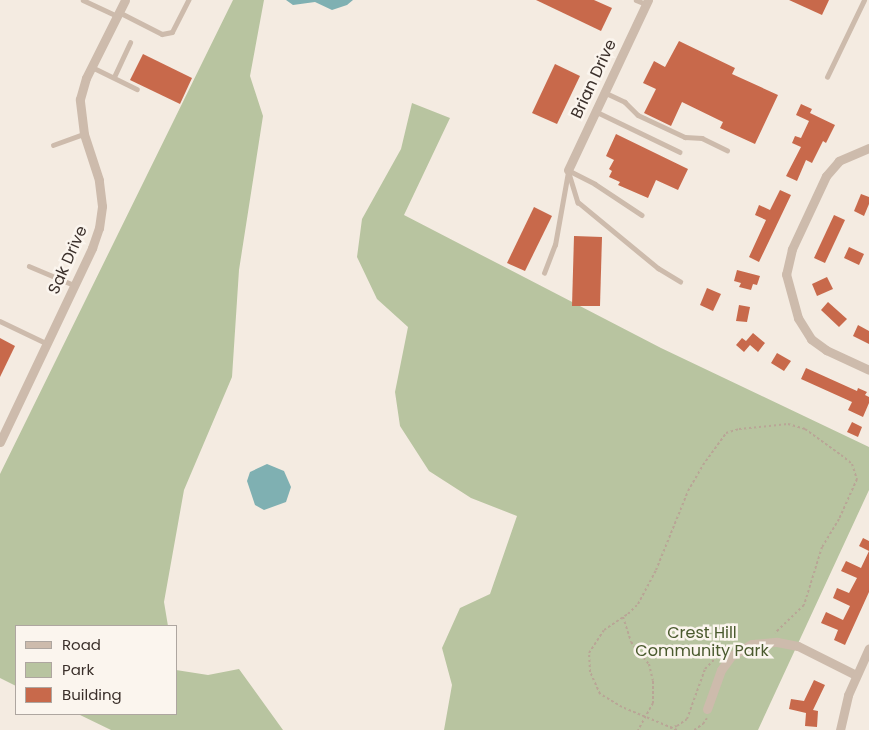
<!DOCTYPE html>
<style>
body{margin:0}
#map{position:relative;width:869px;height:730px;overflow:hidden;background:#f4ebe1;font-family:Poppins,sans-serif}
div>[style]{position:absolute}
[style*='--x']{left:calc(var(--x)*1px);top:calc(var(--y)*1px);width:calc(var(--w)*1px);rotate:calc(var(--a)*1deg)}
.green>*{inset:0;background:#b8c4a0}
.water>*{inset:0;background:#7fb0b2}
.building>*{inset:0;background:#c8694b}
.path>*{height:2px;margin-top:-1px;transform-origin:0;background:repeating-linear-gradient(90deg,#b9a596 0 2.5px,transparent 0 5px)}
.service>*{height:4.5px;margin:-2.25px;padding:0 2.25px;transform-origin:2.25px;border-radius:2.25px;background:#cdbbac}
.minor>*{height:9px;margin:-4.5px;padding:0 4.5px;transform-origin:4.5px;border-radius:4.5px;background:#cdbbac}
span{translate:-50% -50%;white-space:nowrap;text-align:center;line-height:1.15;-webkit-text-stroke:5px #fbf5ee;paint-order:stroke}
.street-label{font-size:16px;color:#3b302b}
.park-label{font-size:16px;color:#4a5a2e}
.legend{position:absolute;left:15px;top:625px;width:162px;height:90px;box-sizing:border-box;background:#fbf5ee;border:1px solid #aea6a0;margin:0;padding:6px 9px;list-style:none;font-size:15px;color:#3b302b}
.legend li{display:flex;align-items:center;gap:10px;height:25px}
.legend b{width:25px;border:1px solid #aea6a0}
</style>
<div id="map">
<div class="green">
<i style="clip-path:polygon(233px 0,264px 0,250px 76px,263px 116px,239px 270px,232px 377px,184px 490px,164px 602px,168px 626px,16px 626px,16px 686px,0 678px,0 474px)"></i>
<i style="clip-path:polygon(412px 103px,450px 118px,404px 215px,661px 348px,869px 447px,869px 490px,758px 730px,444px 730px,452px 685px,442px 648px,460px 608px,490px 594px,517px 516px,471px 498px,429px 471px,400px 426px,395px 392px,408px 327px,377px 299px,357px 257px,362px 219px,401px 149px)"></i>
<i style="clip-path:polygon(239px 669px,283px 730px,111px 730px,78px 714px,176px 714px,176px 670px,208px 675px)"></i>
</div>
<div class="water">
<i style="clip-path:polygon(286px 0,353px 0,347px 5px,332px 10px,315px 2px,293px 5px)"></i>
<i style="clip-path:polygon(267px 464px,284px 471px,291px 487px,286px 502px,264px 510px,255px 505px,247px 481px,250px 472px)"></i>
</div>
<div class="building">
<i style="clip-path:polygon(536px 0,594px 0,612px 8px,601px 31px)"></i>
<i style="clip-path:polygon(789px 0,829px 0,822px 15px)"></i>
<i style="clip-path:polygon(679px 41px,735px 68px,732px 74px,778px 95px,755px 144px,720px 128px,723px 122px,682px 102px,671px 126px,644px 113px,656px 89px,643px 83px,654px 61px,665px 67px)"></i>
<i style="clip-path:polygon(143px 54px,192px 78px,180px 104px,130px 80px)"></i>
<i style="clip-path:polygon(555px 64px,580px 76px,557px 124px,532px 113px)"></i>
<i style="clip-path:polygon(801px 104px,812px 109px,810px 113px,835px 125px,826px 143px,823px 141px,812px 163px,806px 160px,797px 181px,786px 176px,801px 147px,792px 143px,795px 136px,801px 138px,809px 121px,796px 115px)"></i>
<i style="clip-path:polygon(616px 134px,688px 169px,678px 190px,656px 180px,648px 198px,618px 185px,620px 182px,609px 177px,612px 171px,609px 169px,614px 160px,606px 156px)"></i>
<i style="clip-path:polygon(780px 190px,791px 195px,759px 262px,749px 257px,766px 220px,755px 215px,759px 205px,770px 210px)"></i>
<i style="clip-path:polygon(861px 194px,869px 197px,869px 204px,864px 216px,854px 211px)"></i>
<i style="clip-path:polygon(534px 207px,552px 216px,525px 271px,507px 263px)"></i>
<i style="clip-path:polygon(834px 215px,845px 220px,825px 263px,814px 258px)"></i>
<i style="clip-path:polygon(574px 236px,602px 237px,600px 306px,572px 306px)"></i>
<i style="clip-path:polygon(849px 247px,864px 254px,859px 265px,844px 258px)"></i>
<i style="clip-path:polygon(737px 270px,760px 276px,757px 285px,753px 284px,751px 290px,739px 287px,741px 283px,734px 281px)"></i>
<i style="clip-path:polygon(827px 277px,833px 289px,817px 296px,812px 284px)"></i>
<i style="clip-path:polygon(707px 288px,721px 294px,713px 311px,700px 305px)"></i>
<i style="clip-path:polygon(828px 302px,847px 319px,839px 327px,821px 310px)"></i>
<i style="clip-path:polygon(739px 305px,750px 307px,747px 322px,736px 321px)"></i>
<i style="clip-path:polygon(858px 325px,869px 331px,869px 344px,853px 336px)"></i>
<i style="clip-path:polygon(753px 333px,765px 343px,758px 352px,750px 345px,744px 352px,736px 345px,742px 338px,746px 341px)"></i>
<i style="clip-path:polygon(0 338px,15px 346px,0 377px)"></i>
<i style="clip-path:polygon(777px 353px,791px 361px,784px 371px,771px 363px)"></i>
<i style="clip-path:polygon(806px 368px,857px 391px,858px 388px,867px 392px,865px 395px,869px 397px,869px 403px,863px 417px,848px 410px,852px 402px,801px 379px)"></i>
<i style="clip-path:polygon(852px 422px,862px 427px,858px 437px,847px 432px)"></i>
<i style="clip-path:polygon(863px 538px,869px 541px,869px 592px,845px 645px,834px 640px,838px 630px,821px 623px,826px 612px,843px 620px,850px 606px,833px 598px,837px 588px,849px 593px,857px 578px,841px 571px,846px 561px,861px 568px,869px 551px,859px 546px)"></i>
<i style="clip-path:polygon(814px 680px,825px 685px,813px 710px,818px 711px,817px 727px,805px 726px,806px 713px,789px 709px,791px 699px,804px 701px)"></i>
</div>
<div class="path">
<i style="--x:623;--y:617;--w:26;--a:72"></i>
<i style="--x:631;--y:642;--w:28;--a:51"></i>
<i style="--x:649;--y:664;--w:17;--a:77"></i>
<i style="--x:653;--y:681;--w:22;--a:90"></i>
<i style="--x:653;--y:703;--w:31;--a:119"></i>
<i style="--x:670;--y:728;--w:7;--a:-16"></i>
<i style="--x:677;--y:726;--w:12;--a:-35"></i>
<i style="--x:687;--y:719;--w:53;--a:-70.2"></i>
<i style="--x:705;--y:669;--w:28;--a:-46"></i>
<i style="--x:677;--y:730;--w:60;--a:-157.3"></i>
<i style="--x:622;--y:707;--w:26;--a:-149"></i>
<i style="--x:600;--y:694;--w:24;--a:-114"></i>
<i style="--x:590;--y:672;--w:19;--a:-93"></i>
<i style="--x:589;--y:653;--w:27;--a:-57"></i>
<i style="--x:604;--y:630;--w:29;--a:-34"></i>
<i style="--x:628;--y:614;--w:14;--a:-45"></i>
<i style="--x:638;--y:604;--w:38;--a:-62"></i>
<i style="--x:656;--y:570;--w:85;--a:-67.9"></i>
<i style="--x:688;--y:491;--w:30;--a:-60"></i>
<i style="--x:703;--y:465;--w:39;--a:-54"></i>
<i style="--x:726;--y:433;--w:14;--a:-17"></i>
<i style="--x:739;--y:429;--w:49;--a:-5.8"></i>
<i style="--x:788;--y:424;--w:18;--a:16"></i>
<i style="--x:805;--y:429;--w:44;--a:35.8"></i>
<i style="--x:841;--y:455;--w:14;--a:39"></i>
<i style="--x:852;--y:464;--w:16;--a:72"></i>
<i style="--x:857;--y:479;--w:44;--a:114.2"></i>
<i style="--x:839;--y:519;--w:33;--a:121"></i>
<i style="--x:822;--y:547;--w:61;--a:107.2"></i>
<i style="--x:804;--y:605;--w:40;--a:136"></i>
<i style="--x:694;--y:730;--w:11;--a:-34"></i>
<i style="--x:703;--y:724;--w:7;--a:-56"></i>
</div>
<div class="service">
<i style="--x:83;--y:0;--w:38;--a:25"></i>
<i style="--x:636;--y:0;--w:11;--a:22"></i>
<i style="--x:119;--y:12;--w:48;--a:27.1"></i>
<i style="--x:162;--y:34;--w:10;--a:-11"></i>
<i style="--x:172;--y:32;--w:36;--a:-63"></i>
<i style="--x:92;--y:67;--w:50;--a:26.1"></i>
<i style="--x:114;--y:77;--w:38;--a:-65"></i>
<i style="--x:827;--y:77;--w:85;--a:-64.3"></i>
<i style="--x:604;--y:92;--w:23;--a:25"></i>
<i style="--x:625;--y:102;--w:18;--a:45"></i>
<i style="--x:638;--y:115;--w:52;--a:25.1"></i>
<i style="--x:685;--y:137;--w:17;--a:3"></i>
<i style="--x:702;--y:138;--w:28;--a:26"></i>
<i style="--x:595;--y:111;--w:94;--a:25.8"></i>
<i style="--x:53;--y:145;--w:33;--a:-20"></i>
<i style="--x:568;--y:170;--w:34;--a:73"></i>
<i style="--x:578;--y:202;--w:104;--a:39.5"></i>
<i style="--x:658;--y:268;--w:26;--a:31"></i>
<i style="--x:568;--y:170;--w:30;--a:27"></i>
<i style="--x:595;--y:184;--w:56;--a:33.4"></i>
<i style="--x:29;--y:266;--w:49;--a:22.9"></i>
<i style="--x:544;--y:273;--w:30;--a:-69"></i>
<i style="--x:555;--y:245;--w:74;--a:-79.9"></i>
<i style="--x:0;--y:321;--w:51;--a:25.6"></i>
</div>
<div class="minor">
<i style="--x:869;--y:148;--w:33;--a:157"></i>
<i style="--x:839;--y:161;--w:20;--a:131"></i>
<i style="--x:826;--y:176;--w:81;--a:115"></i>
<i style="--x:792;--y:249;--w:26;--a:103"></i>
<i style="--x:786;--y:274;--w:46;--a:74.7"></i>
<i style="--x:798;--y:318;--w:25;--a:58"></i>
<i style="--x:811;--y:339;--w:19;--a:36"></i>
<i style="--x:826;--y:350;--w:47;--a:24.9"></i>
<i style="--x:568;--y:170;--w:188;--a:-64.8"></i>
<i style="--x:0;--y:442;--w:215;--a:-64.6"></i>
<i style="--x:92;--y:248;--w:21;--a:-71"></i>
<i style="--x:99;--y:228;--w:22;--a:-82"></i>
<i style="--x:102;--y:206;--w:26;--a:-97"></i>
<i style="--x:99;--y:180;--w:48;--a:-108.1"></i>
<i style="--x:84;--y:134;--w:35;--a:-97"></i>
<i style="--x:80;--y:99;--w:22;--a:-74"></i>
<i style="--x:86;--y:78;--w:87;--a:-63.4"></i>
<i style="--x:707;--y:709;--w:41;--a:-70.3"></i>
<i style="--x:721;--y:670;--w:17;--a:-54"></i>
<i style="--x:731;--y:656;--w:24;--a:-30"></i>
<i style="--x:752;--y:644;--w:25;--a:-5"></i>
<i style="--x:777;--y:642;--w:21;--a:11"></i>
<i style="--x:798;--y:646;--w:65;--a:26.6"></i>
<i style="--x:840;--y:730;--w:36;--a:-77"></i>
<i style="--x:848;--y:695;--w:51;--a:-65.9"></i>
</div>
<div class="street-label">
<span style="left:594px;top:79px;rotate:-65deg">Brian Drive</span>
<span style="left:68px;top:260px;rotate:-66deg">Sak Drive</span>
</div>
<div class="park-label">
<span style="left:702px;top:642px">Crest Hill<br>Community Park</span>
</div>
<ul class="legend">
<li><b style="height:6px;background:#cdbbac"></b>Road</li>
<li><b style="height:14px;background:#b8c4a0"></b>Park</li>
<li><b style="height:14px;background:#c8694b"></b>Building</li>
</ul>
</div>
